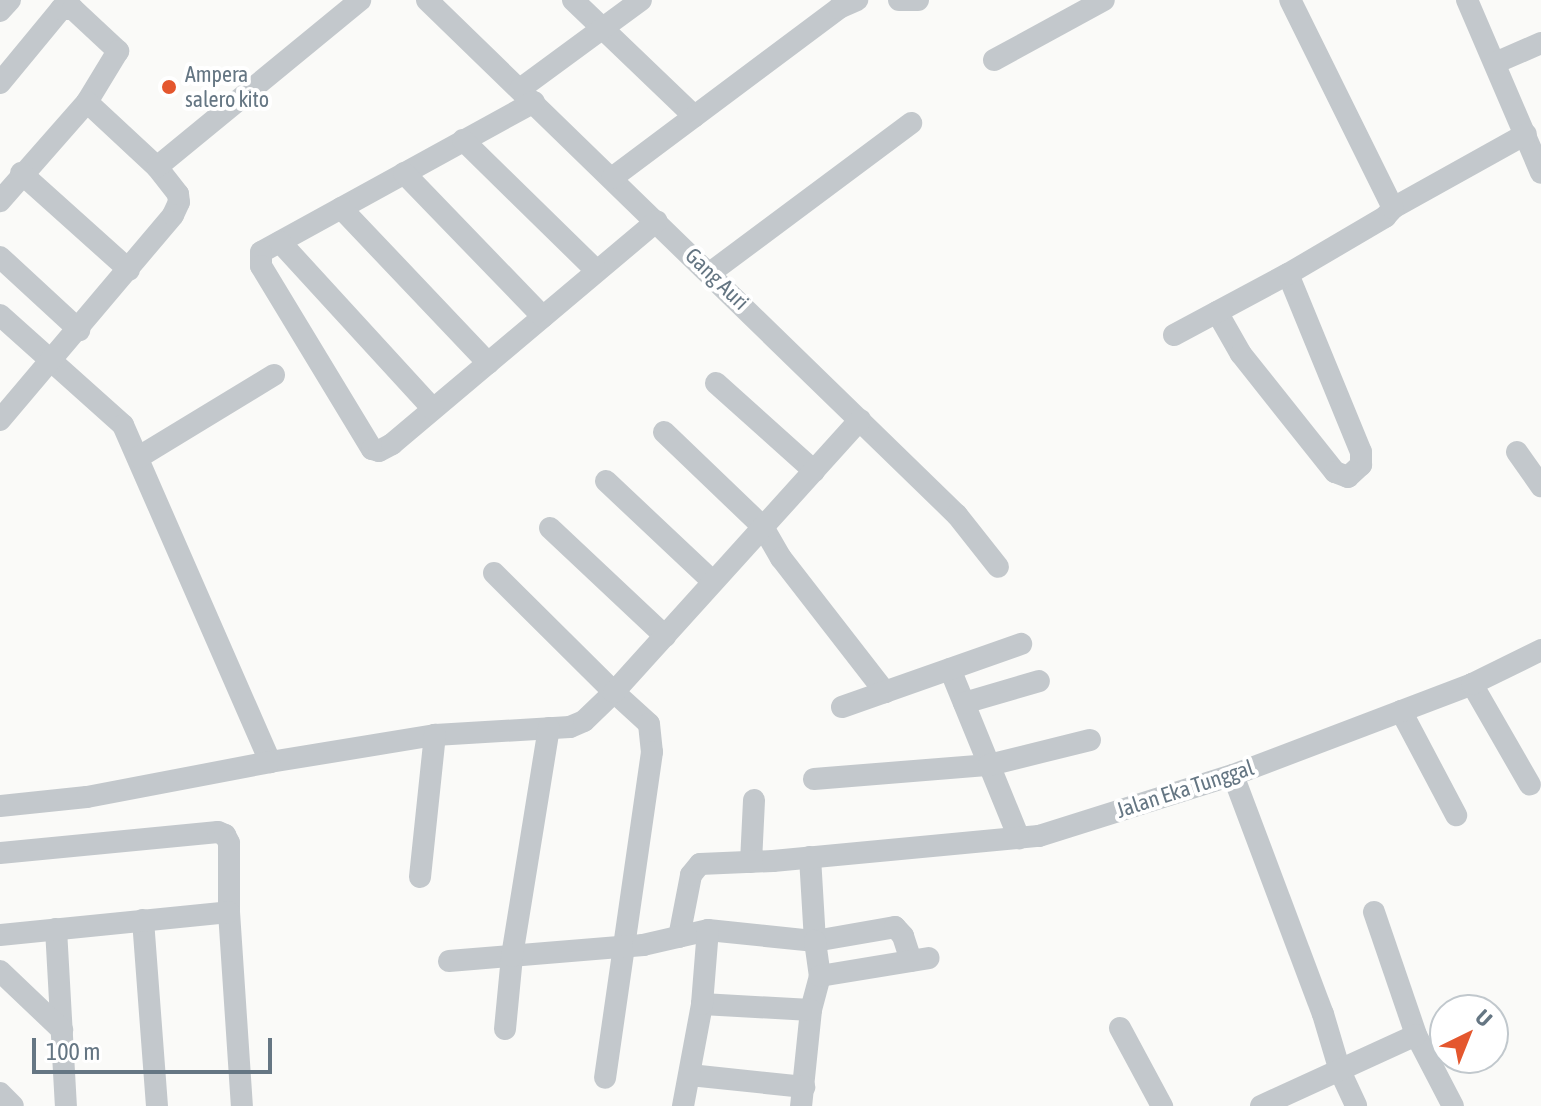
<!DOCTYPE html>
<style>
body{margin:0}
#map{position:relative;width:1541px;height:1106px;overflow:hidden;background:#fafaf8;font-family:"Asap Condensed",sans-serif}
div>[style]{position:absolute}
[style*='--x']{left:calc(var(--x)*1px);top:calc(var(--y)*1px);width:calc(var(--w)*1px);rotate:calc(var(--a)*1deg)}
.minor>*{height:22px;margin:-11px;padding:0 11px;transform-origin:11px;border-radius:11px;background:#c3c8cc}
.dots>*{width:22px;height:22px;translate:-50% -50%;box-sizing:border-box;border:4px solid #fff;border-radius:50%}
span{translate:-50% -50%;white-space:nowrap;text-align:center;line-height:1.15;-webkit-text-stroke:8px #fff;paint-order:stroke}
.poi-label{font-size:22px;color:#657683}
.left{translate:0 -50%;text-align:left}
.street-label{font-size:22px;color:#657683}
.north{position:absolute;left:1429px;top:994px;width:80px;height:80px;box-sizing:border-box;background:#fff;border:2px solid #c1c8cd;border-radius:50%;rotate:43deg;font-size:22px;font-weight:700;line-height:32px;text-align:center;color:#657683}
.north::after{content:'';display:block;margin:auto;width:28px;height:36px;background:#e4572e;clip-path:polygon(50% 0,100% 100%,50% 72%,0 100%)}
.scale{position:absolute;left:32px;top:1038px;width:240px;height:36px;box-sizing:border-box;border:4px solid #657683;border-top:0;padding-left:10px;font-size:24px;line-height:28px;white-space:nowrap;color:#657683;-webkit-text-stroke:6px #fff;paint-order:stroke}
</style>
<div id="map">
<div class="minor">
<i style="--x:427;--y:0;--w:739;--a:44.18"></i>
<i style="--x:957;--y:515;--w:66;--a:51.7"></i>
<i style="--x:573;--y:0;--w:168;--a:43.8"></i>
<i style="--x:899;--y:0;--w:19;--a:0"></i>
<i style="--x:1467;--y:0;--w:188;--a:66.8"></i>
<i style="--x:0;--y:11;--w:15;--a:-48"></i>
<i style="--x:994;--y:60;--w:125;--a:-28.6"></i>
<i style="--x:1495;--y:63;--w:50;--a:-23.5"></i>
<i style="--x:0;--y:83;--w:96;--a:-50.5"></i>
<i style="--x:61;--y:9;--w:12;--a:0"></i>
<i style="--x:73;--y:9;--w:62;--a:43"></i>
<i style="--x:118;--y:51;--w:60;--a:121.3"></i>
<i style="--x:87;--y:102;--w:132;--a:131.3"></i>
<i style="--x:520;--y:89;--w:150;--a:-36.3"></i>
<i style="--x:87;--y:102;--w:96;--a:42.9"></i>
<i style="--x:534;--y:102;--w:311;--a:151.2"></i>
<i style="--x:261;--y:252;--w:14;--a:90"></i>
<i style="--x:261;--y:266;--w:214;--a:58.8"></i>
<i style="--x:372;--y:449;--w:7;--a:16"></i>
<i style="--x:379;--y:451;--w:15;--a:-28"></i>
<i style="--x:392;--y:444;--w:346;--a:-40.1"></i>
<i style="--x:463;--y:140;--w:187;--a:44.4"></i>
<i style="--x:21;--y:173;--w:145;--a:41.9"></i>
<i style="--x:404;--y:173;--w:200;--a:46"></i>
<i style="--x:612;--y:178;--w:284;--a:-36.8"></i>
<i style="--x:839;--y:8;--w:20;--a:-24"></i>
<i style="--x:341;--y:208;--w:214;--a:46.5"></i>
<i style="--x:1393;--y:208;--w:152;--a:-29.1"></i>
<i style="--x:280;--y:242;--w:226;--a:47.5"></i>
<i style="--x:0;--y:257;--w:108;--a:42.7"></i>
<i style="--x:710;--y:273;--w:251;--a:-36.7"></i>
<i style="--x:1217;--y:312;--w:48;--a:60.3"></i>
<i style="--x:1241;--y:354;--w:151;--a:51.5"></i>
<i style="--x:1335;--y:472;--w:14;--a:21"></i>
<i style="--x:1348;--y:477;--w:18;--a:-43"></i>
<i style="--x:1361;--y:465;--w:13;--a:-90"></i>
<i style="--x:1361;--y:452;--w:192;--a:-112.3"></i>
<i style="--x:0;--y:315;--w:165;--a:41.8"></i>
<i style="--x:123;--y:425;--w:368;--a:66.4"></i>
<i style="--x:270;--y:762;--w:167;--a:-9.3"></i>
<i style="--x:435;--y:735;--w:135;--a:-3.4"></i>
<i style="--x:570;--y:727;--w:15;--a:-23"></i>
<i style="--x:584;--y:721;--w:42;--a:-44"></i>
<i style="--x:614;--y:692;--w:47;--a:42.4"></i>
<i style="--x:649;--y:724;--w:28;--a:84"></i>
<i style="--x:652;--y:752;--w:329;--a:98.2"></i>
<i style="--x:1174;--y:335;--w:129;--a:-28.2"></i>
<i style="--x:1288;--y:274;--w:113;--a:-30.4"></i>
<i style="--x:1385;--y:217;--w:12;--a:-48"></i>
<i style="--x:1393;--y:208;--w:232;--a:-116.3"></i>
<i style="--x:716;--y:383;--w:132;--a:41.9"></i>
<i style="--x:0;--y:420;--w:268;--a:-49.8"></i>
<i style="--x:173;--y:215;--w:14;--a:-65"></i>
<i style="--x:179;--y:202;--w:8;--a:-97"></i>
<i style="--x:178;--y:194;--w:34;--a:-128"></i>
<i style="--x:157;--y:167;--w:263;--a:-39.4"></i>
<i style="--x:664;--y:432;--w:137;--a:43.8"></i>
<i style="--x:763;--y:527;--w:36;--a:60"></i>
<i style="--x:781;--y:558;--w:170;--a:52.2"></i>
<i style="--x:1517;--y:452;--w:42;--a:54.8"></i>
<i style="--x:139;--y:457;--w:158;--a:-31.3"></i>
<i style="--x:606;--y:481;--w:147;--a:43.3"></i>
<i style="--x:550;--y:528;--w:158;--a:43.2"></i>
<i style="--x:494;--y:573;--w:169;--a:44.8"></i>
<i style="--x:614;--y:692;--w:367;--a:-47.9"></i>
<i style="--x:950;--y:669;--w:183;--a:67.8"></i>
<i style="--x:1472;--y:684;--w:116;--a:60.1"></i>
<i style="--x:964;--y:703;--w:78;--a:-16.3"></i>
<i style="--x:842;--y:707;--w:190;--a:-19.4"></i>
<i style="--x:1401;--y:711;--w:118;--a:62.1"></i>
<i style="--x:1233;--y:775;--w:255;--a:69.4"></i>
<i style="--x:1323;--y:1014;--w:59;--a:73.4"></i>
<i style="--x:1340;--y:1071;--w:38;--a:65"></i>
<i style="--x:814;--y:779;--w:176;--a:-4.6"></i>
<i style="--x:989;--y:765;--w:104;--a:-13.9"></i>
<i style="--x:0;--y:806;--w:87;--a:-5.9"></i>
<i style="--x:87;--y:797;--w:186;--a:-10.8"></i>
<i style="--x:0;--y:853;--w:219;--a:-5.5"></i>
<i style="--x:218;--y:832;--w:8;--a:23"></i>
<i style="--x:225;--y:835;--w:9;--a:63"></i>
<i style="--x:229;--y:843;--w:69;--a:90"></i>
<i style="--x:229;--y:912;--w:194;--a:86.2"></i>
<i style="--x:810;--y:857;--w:84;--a:86.6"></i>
<i style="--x:815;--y:941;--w:81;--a:-9.9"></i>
<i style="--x:895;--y:927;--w:12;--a:48"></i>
<i style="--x:903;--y:936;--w:26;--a:72"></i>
<i style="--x:751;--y:862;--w:62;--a:-87.2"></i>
<i style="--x:420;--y:877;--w:143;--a:-84"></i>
<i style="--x:1374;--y:912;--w:130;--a:71.1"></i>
<i style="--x:1416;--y:1035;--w:80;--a:62.5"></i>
<i style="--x:143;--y:920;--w:187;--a:85.7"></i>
<i style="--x:56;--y:929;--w:177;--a:86.8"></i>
<i style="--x:0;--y:935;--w:230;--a:-5.7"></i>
<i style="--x:679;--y:937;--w:63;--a:-79"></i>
<i style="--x:691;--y:875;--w:14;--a:-51"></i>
<i style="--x:700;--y:864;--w:73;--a:-2.4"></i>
<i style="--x:773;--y:861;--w:267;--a:-5.4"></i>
<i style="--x:1039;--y:836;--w:203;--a:-17.5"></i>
<i style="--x:1233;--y:775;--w:256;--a:-20.8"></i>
<i style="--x:1472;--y:684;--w:77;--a:-26.2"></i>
<i style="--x:449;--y:961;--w:195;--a:-4.7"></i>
<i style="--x:643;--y:945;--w:67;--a:-13"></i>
<i style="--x:708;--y:930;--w:108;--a:5.9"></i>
<i style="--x:815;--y:941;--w:35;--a:82"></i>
<i style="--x:820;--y:976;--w:35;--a:105"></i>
<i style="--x:811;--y:1010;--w:97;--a:95.9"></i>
<i style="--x:0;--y:971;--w:86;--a:43.6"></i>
<i style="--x:820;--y:976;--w:110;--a:-9.4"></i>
<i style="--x:702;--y:1004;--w:109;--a:3.2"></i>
<i style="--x:1120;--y:1028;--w:89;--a:61.7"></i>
<i style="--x:505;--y:1029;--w:73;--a:-84.5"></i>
<i style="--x:512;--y:956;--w:231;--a:-80.8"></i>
<i style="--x:690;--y:1075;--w:115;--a:6"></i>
<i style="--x:0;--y:1093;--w:18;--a:45"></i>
<i style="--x:683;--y:1106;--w:104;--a:-79.4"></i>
<i style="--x:702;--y:1004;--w:74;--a:-85.4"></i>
<i style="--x:1261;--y:1106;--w:170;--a:-24.6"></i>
</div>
<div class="dots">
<i style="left:169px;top:87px;background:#e4572e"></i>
</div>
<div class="poi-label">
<span class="left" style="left:185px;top:87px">Ampera<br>salero kito</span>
</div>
<div class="street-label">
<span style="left:717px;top:279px;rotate:44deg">Gang Auri</span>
<span style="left:1185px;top:789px;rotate:-18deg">Jalan Eka Tunggal</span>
</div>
<div class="north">U</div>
<div class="scale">100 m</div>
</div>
